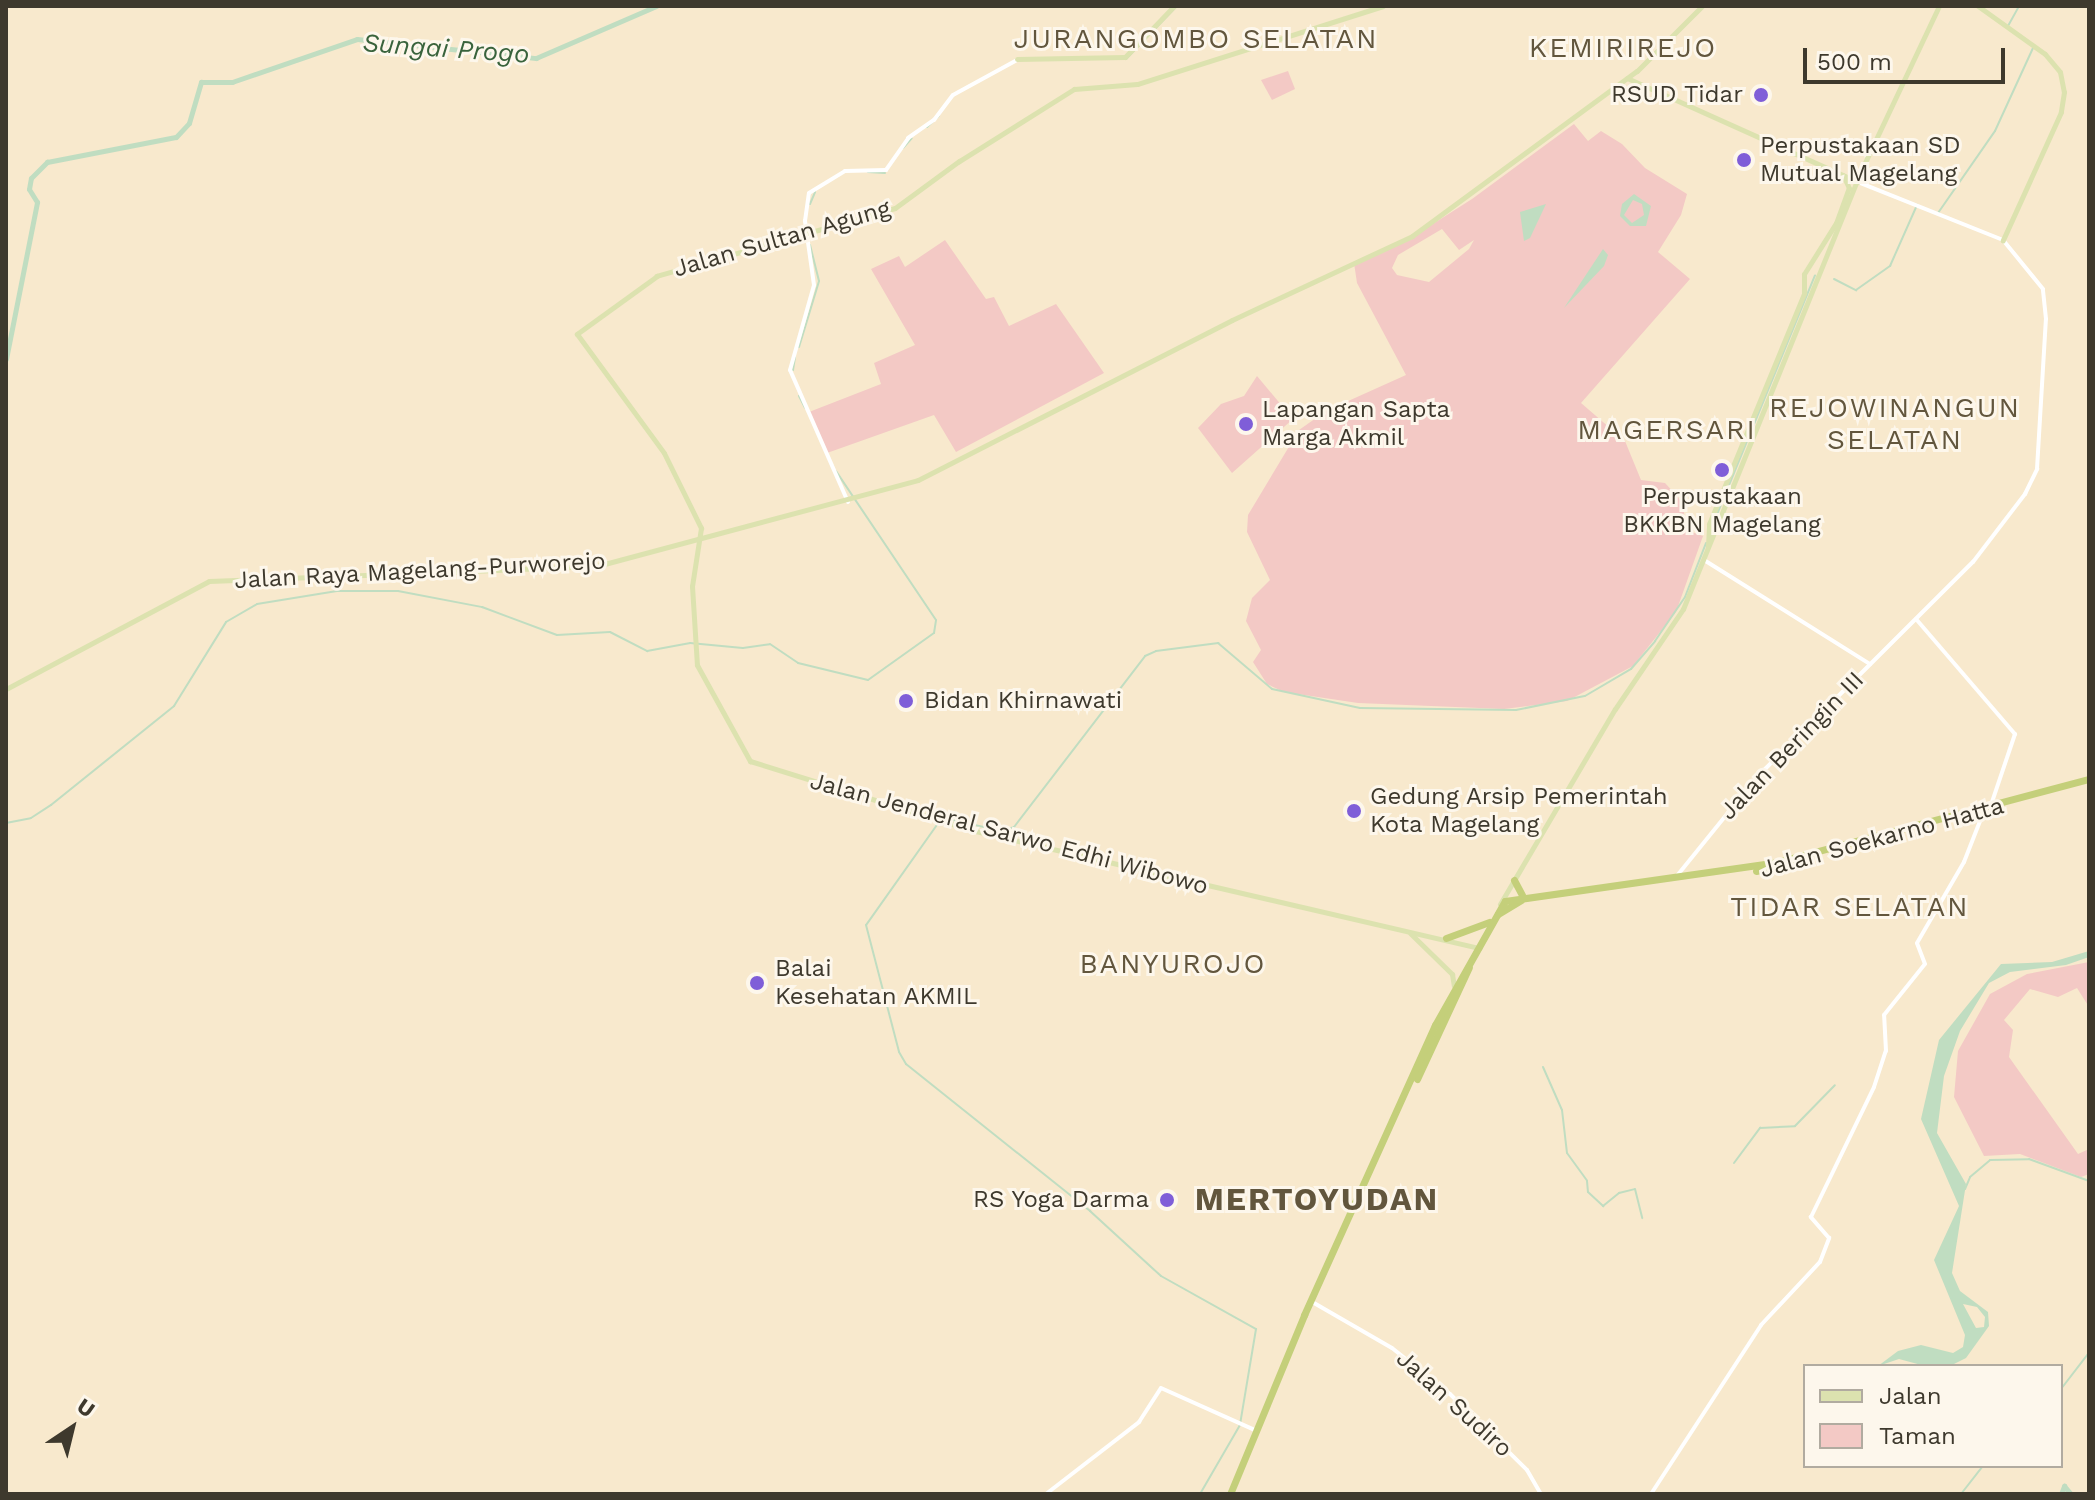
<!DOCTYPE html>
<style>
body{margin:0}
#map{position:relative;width:2095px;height:1500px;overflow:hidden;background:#f8e9cd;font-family:"Work Sans",sans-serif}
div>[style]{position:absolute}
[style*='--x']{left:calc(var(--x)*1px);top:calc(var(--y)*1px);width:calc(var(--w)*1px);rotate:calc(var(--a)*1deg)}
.green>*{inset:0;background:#f3c9c5}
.water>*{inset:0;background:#c0ddc1}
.stream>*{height:2px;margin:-1px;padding:0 1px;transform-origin:1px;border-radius:1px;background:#c0ddc1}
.river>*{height:5px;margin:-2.5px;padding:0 2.5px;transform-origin:2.5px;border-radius:2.5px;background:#c0ddc1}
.minor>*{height:4px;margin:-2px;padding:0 2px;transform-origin:2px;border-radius:2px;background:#fff}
.major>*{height:5px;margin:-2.5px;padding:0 2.5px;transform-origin:2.5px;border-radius:2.5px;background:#dce2af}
.highway>*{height:7px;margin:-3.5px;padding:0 3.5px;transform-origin:3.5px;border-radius:3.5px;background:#c4cf7a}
.dots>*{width:22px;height:22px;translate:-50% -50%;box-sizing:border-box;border:4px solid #fdf7ec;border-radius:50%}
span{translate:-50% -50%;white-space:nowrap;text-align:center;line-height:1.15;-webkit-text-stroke:6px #fdf7ec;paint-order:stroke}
.poi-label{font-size:24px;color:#3e392d}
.right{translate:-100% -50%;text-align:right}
.left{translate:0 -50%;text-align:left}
.street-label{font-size:24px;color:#3e392d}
.water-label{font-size:26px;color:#39633c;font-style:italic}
.quarter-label{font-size:28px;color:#62563d;letter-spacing:2px}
.district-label{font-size:32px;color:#62563d;font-weight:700;letter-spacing:2px}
.frame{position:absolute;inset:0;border:8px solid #3e392d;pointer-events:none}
.legend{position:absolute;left:1803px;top:1364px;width:260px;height:104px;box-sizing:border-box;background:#fdf7ec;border:2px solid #b1aba0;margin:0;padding:10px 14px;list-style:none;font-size:24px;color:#3e392d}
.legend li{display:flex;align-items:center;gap:16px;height:40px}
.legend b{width:40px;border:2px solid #b1aba0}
.north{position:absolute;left:32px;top:1388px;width:80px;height:80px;-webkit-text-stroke:6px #fdf7ec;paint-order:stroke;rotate:35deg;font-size:22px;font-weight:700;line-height:32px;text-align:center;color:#3e392d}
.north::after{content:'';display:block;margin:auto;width:28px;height:36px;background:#3e392d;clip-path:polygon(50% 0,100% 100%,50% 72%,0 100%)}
.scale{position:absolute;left:1803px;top:48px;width:202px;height:36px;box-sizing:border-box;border:4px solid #3e392d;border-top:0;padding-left:10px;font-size:24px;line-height:28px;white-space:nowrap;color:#3e392d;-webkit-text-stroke:6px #fdf7ec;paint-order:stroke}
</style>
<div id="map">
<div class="green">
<i style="clip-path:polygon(1288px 71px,1295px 89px,1272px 100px,1261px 80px)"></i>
<i style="clip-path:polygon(evenodd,1574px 124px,1588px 141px,1601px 131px,1622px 144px,1645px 168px,1687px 194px,1681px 215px,1658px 252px,1690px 279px,1581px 403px,1625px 441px,1641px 480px,1665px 483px,1678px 497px,1685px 509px,1680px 528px,1703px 536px,1676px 612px,1633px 666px,1567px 701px,1504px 709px,1358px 703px,1284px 692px,1267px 684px,1253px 662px,1261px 650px,1246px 621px,1252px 598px,1270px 580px,1247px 532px,1248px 515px,1299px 430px,1326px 411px,1406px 375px,1357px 283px,1354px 263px,1414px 236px,1472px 199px,1574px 124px,1442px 229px,1459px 250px,1474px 240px,1469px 249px,1429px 282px,1397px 275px,1392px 268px,1398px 255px,1442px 229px)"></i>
<i style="clip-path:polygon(945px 240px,986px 299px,994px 297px,1009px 326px,1056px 304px,1104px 373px,956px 452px,934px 415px,827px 453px,809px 412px,881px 384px,874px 363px,915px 345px,871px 269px,899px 256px,905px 267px)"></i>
<i style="clip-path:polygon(1257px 376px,1293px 419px,1232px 473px,1198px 428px,1221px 404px,1244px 396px)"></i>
<i style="clip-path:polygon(2089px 962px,2089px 1007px,2077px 988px,2058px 997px,2030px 989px,2004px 1020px,2013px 1030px,2009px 1057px,2078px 1154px,2089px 1149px,2089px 1174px,2081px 1177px,2020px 1154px,1984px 1156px,1954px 1097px,1958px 1051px,1990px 994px,2027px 974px)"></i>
</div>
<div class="water">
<i style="clip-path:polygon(evenodd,1634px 194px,1651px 206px,1646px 226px,1630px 226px,1620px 216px,1622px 204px,1634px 194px,1633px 200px,1642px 204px,1644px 215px,1632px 223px,1624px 215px,1633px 200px)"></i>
<i style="clip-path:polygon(1546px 204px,1530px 238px,1524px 241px,1520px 212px)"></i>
<i style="clip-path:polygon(1603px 249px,1608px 255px,1604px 266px,1564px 308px)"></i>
<i style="clip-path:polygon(evenodd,2089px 951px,2089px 957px,2066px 965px,2010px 972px,1989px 983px,1960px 1031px,1944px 1076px,1937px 1133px,1966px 1184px,1952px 1273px,1960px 1291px,1988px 1312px,1989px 1326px,1966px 1358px,1954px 1364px,1925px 1366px,1899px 1359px,1878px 1366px,1898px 1351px,1921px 1345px,1953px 1353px,1963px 1347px,1965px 1335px,1934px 1260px,1959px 1206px,1921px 1119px,1939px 1040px,2001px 964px,2052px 962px,2089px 951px,1963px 1304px,1977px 1307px,1985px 1317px,1984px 1327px,1976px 1328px,1963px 1304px)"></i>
</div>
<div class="stream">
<i style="--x:2008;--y:26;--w:23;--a:-61"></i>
<i style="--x:1110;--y:59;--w:16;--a:0"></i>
<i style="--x:1126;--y:59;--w:74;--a:-46.1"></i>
<i style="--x:927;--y:127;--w:16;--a:-43"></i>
<i style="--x:903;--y:148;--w:13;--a:-48"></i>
<i style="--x:868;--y:172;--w:17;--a:3"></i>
<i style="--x:810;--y:204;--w:13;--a:-67"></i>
<i style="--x:1938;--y:213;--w:100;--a:-55.2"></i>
<i style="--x:1995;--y:131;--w:91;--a:-65.4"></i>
<i style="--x:1834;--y:279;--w:25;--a:27"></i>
<i style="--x:1856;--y:290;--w:42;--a:-35.2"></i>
<i style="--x:1890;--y:266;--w:67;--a:-66.1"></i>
<i style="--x:799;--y:347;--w:69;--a:-73.1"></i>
<i style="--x:819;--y:281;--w:37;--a:-104"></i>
<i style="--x:793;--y:370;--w:13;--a:-81"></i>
<i style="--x:799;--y:396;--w:13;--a:63"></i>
<i style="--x:1711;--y:529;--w:274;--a:-67.7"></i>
<i style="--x:943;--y:818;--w:60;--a:12.4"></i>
<i style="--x:1002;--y:831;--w:13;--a:-18"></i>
<i style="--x:1014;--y:827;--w:215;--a:-52.5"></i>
<i style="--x:1145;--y:656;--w:12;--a:-24"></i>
<i style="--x:1156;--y:651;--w:63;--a:-7.4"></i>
<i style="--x:1218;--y:643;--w:71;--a:40.4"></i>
<i style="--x:1272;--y:689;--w:90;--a:12.2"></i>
<i style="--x:1360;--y:708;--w:156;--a:0.7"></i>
<i style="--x:1516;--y:710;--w:70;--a:-11.5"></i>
<i style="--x:1585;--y:696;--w:53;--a:-30.4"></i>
<i style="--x:1631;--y:669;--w:37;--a:-49"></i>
<i style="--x:1655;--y:641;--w:53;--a:-55.7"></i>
<i style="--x:1685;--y:597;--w:58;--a:-68.7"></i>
<i style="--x:939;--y:822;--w:126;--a:125.3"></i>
<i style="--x:866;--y:925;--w:131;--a:75.4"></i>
<i style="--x:899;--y:1052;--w:14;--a:60"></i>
<i style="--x:906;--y:1064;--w:236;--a:38.6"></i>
<i style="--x:1090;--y:1211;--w:96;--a:42.5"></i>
<i style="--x:1161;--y:1276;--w:109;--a:29.2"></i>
<i style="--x:1256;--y:1329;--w:97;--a:99.5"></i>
<i style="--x:1240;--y:1425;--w:80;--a:120.1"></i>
<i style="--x:6;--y:823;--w:25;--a:-11"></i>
<i style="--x:31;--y:818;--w:24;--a:-33"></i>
<i style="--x:51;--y:805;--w:158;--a:-38.8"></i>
<i style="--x:174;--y:706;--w:99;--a:-58.2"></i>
<i style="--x:226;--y:622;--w:36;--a:-30"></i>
<i style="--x:257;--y:604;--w:81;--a:-9.2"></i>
<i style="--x:337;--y:591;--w:61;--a:0"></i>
<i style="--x:398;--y:591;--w:86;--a:10.8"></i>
<i style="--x:482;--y:607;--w:80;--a:20.5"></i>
<i style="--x:557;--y:635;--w:53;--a:-3.2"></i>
<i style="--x:610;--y:632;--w:42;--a:27.2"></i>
<i style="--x:647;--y:651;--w:44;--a:-10.5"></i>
<i style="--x:690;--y:643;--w:53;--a:5.4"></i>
<i style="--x:743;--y:648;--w:27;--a:-8"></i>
<i style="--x:770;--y:644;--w:34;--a:34"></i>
<i style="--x:798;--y:663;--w:72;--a:13.7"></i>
<i style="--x:868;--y:680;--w:81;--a:-35.5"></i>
<i style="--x:934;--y:633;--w:13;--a:-81"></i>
<i style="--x:936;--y:620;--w:179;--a:-123.9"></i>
<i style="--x:1543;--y:1067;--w:47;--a:66.2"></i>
<i style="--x:1562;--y:1110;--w:43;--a:83.4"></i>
<i style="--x:1567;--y:1153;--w:34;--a:54"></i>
<i style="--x:1587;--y:1181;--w:11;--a:85"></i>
<i style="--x:1588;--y:1192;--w:21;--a:43"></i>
<i style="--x:1603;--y:1206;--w:21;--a:-39"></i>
<i style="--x:1619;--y:1193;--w:16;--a:-14"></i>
<i style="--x:1635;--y:1189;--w:30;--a:76"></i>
<i style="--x:1734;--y:1163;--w:44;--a:-53.4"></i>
<i style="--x:1760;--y:1128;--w:35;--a:-3"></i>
<i style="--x:1795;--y:1126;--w:57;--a:-45.7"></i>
<i style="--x:1965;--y:1189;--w:13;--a:-67"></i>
<i style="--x:1970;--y:1177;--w:26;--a:-40"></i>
<i style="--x:1990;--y:1160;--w:39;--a:-1"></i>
<i style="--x:2029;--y:1159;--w:64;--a:20.1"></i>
<i style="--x:2061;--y:1389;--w:44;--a:-52.4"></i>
<i style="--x:1961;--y:1494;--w:36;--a:-52"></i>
</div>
<div class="river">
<i style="--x:6;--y:359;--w:160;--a:-78.8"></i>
<i style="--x:37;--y:202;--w:15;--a:-122"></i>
<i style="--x:29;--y:189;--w:11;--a:-80"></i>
<i style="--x:31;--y:178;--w:23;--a:-45"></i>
<i style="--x:47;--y:162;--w:131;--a:-11"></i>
<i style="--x:176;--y:137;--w:19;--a:-47"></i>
<i style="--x:189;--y:123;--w:43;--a:-73.7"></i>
<i style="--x:201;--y:82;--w:31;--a:0"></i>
<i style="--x:232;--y:82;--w:132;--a:-19"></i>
<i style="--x:357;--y:39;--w:180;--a:6.1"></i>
<i style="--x:536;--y:58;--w:131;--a:-23.4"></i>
<i style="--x:2061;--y:1494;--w:9;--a:-69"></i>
<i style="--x:2064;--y:1486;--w:11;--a:49"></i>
</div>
<div class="minor">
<i style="--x:848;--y:502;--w:144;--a:-113.7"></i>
<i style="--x:790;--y:370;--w:88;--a:-74.2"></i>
<i style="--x:814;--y:285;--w:65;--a:-98"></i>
<i style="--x:805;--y:221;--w:28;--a:-82"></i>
<i style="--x:809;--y:193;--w:42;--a:-31.4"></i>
<i style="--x:845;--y:171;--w:41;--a:-1.4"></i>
<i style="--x:886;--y:170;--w:39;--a:-55"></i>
<i style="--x:908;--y:138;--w:32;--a:-35"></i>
<i style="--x:934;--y:120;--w:31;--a:-53"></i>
<i style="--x:953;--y:95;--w:73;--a:-28.7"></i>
<i style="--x:1704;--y:560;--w:196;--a:32.1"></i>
<i style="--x:1916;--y:619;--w:152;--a:49.3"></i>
<i style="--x:2015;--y:734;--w:75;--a:108.7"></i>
<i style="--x:1676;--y:877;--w:129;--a:-51"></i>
<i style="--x:1757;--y:777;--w:305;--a:-44.9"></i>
<i style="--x:1973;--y:562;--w:86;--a:-52.6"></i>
<i style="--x:2025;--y:494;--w:28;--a:-64"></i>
<i style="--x:2037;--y:469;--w:150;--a:-86.6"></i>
<i style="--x:2046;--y:319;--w:30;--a:-96"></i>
<i style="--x:2043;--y:289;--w:63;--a:-129.2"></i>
<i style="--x:2003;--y:240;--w:156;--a:-158.2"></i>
<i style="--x:1314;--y:1303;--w:90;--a:30"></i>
<i style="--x:1392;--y:1348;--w:74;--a:38.4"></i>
<i style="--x:1450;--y:1394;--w:108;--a:44.6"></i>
<i style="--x:1527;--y:1470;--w:28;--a:60"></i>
<i style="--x:1046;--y:1494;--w:118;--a:-37.7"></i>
<i style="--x:1139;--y:1422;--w:40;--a:-57.1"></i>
<i style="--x:1161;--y:1388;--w:103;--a:24.1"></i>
<i style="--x:1651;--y:1494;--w:202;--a:-56.9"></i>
<i style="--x:1761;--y:1325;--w:86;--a:-46.9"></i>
<i style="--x:1820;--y:1262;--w:26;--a:-69"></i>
<i style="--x:1829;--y:1238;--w:28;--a:-131"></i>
<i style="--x:1811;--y:1217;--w:144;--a:-64.1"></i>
<i style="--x:1874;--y:1087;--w:38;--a:-72"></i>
<i style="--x:1886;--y:1051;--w:36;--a:-93"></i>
<i style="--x:1884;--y:1015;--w:65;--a:-51.2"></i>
<i style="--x:1925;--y:964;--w:22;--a:-111"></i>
<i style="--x:1917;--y:943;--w:94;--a:-59.9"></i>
<i style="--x:1964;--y:862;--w:55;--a:-68.6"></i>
</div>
<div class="major">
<i style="--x:1383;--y:6;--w:258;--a:162.4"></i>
<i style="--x:1137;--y:84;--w:63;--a:175.5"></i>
<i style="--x:1074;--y:89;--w:136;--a:147.9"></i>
<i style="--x:959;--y:161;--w:79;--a:143.7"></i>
<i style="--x:895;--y:208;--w:248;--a:164.1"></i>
<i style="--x:657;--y:276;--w:99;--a:144.1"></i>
<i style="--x:577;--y:334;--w:147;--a:53.8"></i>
<i style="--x:664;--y:453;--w:84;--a:63.7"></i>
<i style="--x:701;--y:528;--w:59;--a:98.8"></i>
<i style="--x:692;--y:586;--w:79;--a:86.4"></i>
<i style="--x:697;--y:665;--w:110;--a:61.1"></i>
<i style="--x:750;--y:761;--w:232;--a:17.3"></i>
<i style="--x:971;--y:830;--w:522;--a:13.08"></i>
<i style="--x:1978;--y:6;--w:82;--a:35.6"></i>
<i style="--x:2045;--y:54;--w:23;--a:50"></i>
<i style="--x:2060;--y:72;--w:20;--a:79"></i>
<i style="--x:2064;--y:92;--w:20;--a:99"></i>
<i style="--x:2061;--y:112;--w:141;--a:114.4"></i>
<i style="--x:1017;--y:59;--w:108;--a:-1.1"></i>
<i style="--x:1125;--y:57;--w:71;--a:-46.1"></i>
<i style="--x:1627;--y:78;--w:253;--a:24.2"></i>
<i style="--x:1708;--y:546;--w:22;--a:-87"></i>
<i style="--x:1709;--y:524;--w:250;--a:-67.6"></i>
<i style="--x:1804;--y:293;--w:19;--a:-90"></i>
<i style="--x:1804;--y:274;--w:60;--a:-57.9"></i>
<i style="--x:1836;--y:223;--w:37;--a:-70"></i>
<i style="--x:1849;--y:188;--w:14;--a:-115"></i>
<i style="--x:6;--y:689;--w:230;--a:-28"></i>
<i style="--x:209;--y:581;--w:388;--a:-2.2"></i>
<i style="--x:597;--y:566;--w:332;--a:-15"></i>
<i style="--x:918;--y:480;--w:352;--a:-27"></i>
<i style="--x:1232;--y:320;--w:199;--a:-25"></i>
<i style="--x:1412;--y:236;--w:279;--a:-36.3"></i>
<i style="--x:1637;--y:71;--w:92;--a:-45"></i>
<i style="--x:1500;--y:904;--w:226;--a:-59.5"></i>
<i style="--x:1615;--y:709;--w:121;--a:-55.8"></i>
<i style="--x:1683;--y:609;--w:471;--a:-67.9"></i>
<i style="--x:1860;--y:173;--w:185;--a:-64.7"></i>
<i style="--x:1410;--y:933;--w:59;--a:44.3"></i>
<i style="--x:1452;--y:974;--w:12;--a:81"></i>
</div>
<div class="highway">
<i style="--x:1756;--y:871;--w:43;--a:-12.1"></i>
<i style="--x:1514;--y:880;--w:17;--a:62"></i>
<i style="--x:1498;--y:914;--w:27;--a:-31"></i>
<i style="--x:1446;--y:938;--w:46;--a:-20.4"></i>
<i style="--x:1417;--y:1079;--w:123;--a:-65.1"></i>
<i style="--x:1230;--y:1494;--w:194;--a:-67.5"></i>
<i style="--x:1304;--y:1315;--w:318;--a:-65.7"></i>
<i style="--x:1435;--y:1025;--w:142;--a:-60.6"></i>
<i style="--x:1505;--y:901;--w:271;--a:-8.1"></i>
<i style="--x:1773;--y:863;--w:327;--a:-14.9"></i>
</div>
<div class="dots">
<i style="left:1761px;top:95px;background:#7f5ed8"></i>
<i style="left:1744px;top:160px;background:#7f5ed8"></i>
<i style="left:1246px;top:424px;background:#7f5ed8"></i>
<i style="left:1722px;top:470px;background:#7f5ed8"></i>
<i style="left:906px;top:701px;background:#7f5ed8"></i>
<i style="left:1354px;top:811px;background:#7f5ed8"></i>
<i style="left:757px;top:983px;background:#7f5ed8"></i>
<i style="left:1167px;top:1200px;background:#7f5ed8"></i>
</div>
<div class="poi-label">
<span class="right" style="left:1743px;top:95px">RSUD Tidar</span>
<span class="left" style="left:1760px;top:160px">Perpustakaan SD<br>Mutual Magelang</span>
<span class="left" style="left:1262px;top:424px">Lapangan Sapta<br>Marga Akmil</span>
<span style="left:1722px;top:511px">Perpustakaan<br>BKKBN Magelang</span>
<span class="left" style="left:924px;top:701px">Bidan Khirnawati</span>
<span class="left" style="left:1370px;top:811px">Gedung Arsip Pemerintah<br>Kota Magelang</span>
<span class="left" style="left:775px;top:983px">Balai<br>Kesehatan AKMIL</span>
<span class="right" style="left:1149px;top:1200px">RS Yoga Darma</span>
</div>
<div class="street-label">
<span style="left:782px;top:239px;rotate:-16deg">Jalan Sultan Agung</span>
<span style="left:420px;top:571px;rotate:-3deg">Jalan Raya Magelang-Purworejo</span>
<span style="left:1792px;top:746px;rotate:-46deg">Jalan Beringin III</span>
<span style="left:1009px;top:834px;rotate:15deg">Jalan Jenderal Sarwo Edhi Wibowo</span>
<span style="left:1882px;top:838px;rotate:-15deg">Jalan Soekarno Hatta</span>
<span style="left:1454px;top:1404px;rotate:42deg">Jalan Sudiro</span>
</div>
<div class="water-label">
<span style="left:446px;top:49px;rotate:4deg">Sungai Progo</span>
</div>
<div class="quarter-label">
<span style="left:1196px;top:39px">JURANGOMBO SELATAN</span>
<span style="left:1623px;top:48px">KEMIRIREJO</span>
<span style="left:1895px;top:424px">REJOWINANGUN<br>SELATAN</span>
<span style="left:1667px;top:430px">MAGERSARI</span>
<span style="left:1850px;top:907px">TIDAR SELATAN</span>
<span style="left:1173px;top:964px">BANYUROJO</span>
</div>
<div class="district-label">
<span style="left:1317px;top:1199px">MERTOYUDAN</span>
</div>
<div class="frame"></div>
<ul class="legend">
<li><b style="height:10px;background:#dce2af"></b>Jalan</li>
<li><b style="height:22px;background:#f3c9c5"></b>Taman</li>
</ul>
<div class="north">U</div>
<div class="scale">500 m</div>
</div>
